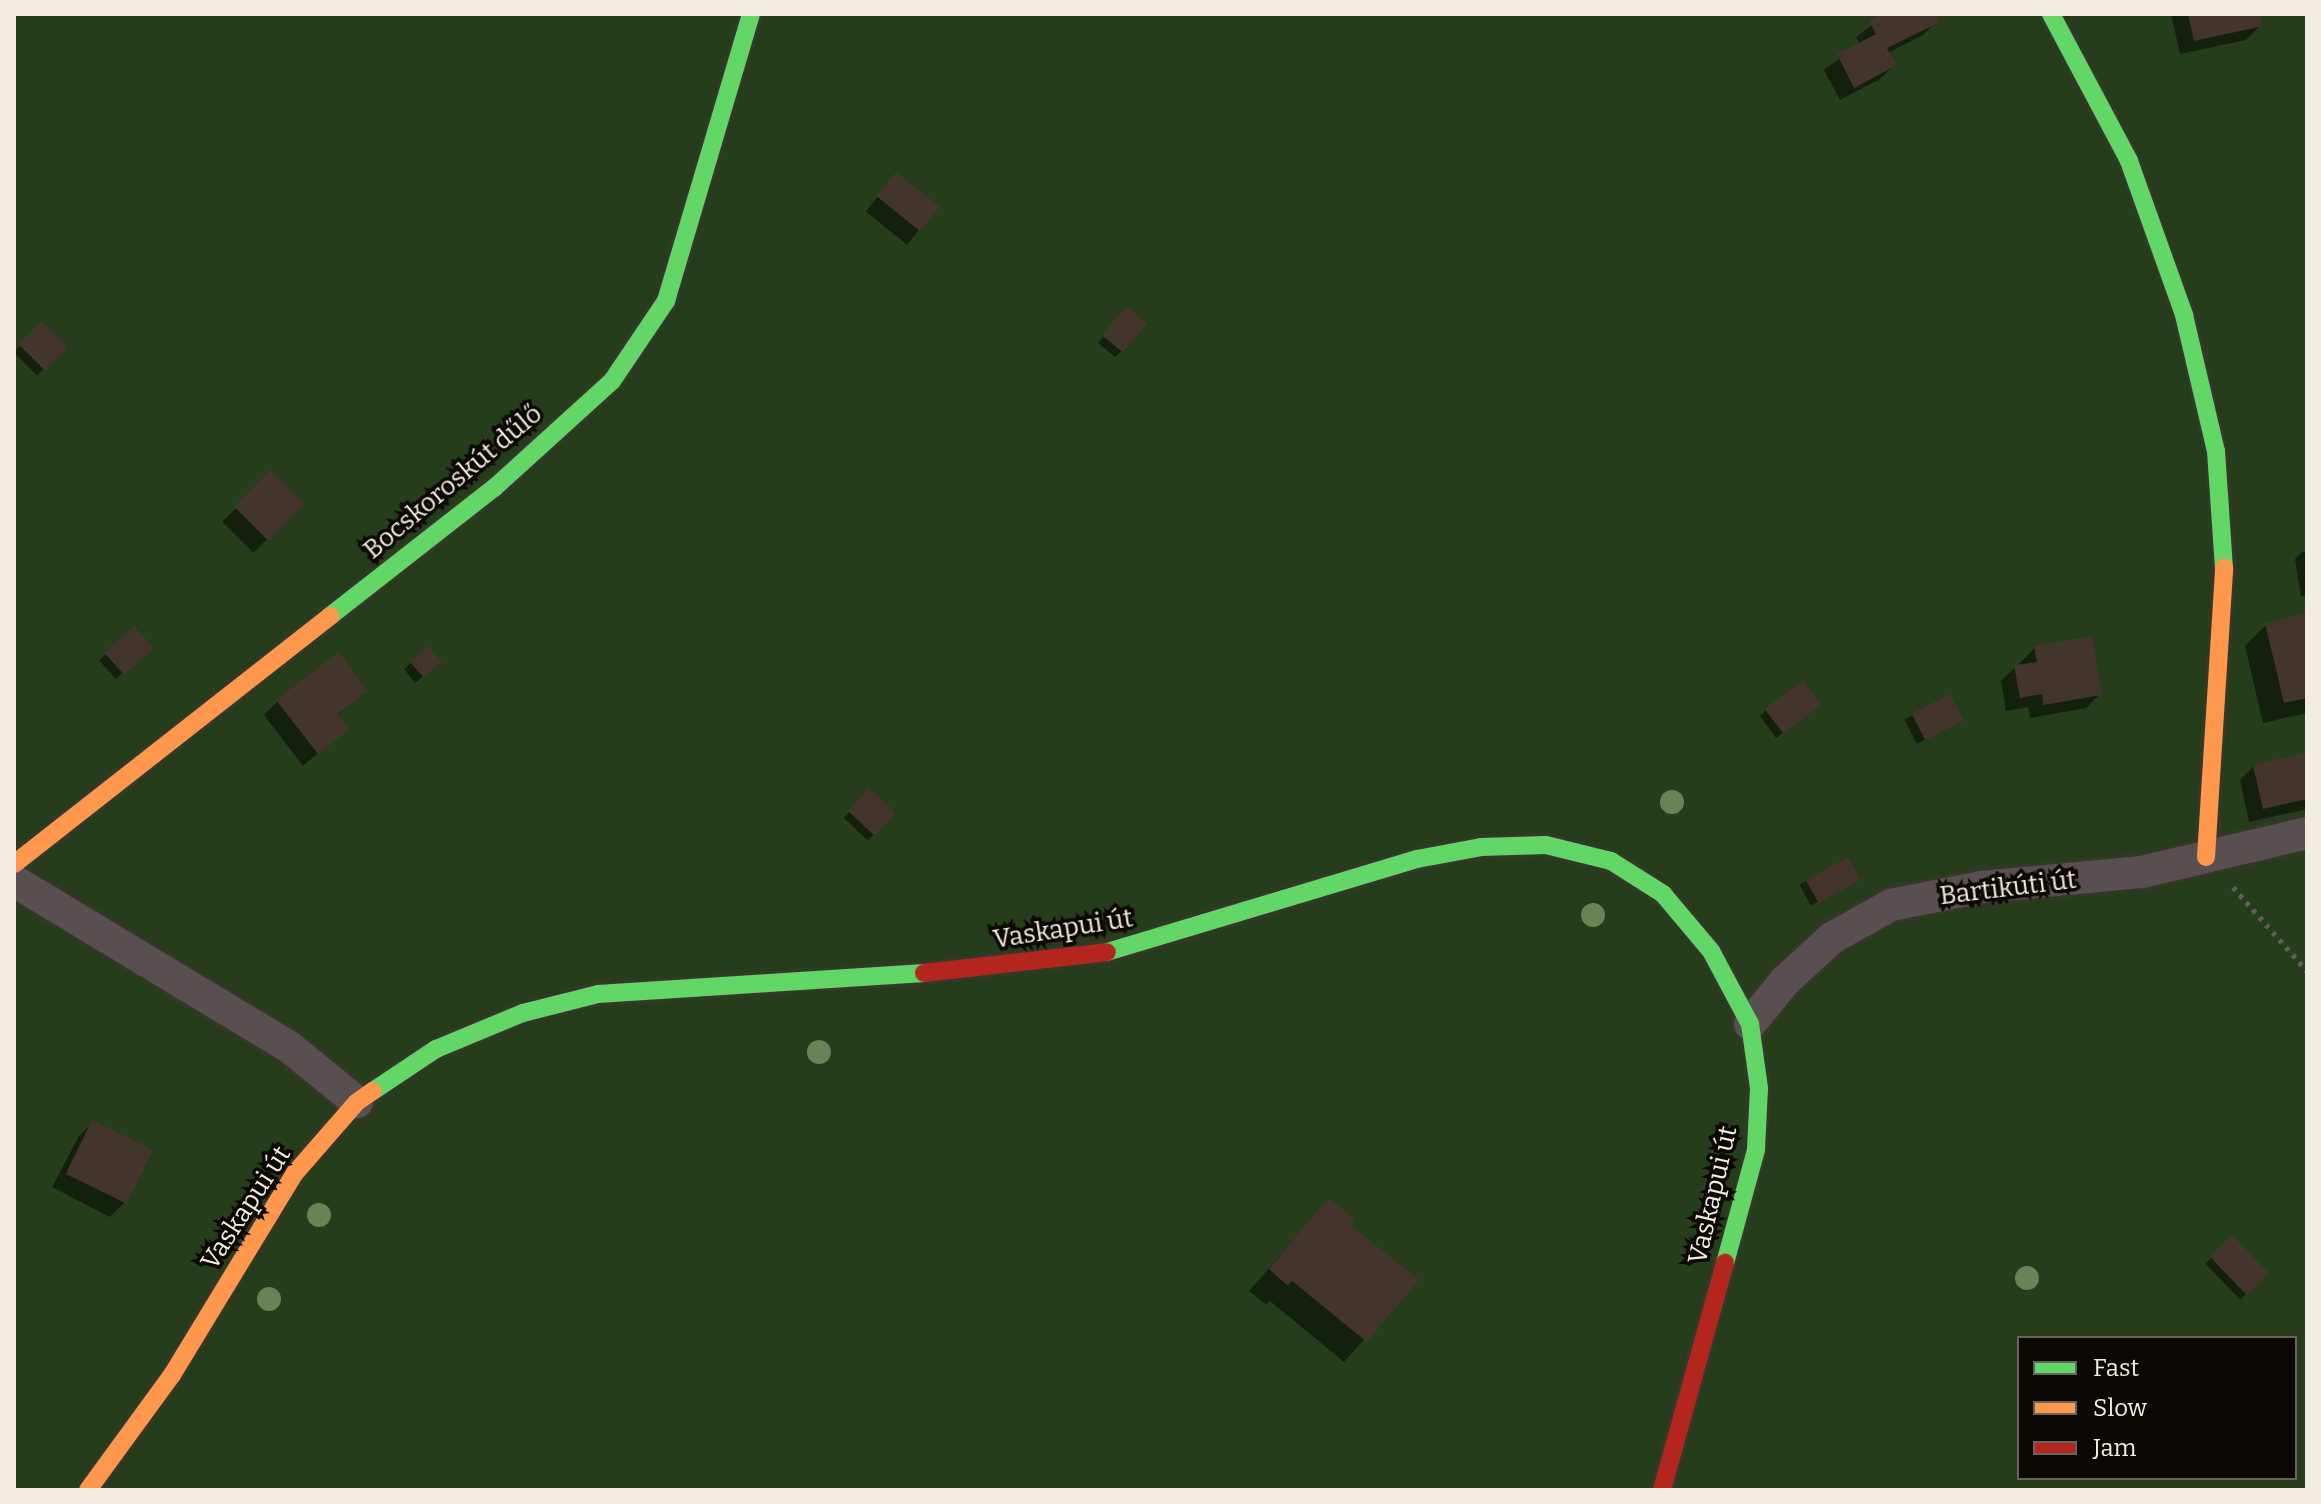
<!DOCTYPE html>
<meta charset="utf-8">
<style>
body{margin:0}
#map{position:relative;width:2321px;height:1504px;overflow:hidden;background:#211c14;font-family:Bitter,serif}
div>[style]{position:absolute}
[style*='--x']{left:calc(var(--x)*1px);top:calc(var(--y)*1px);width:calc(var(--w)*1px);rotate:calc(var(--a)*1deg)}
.green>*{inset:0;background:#263d1b}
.shadow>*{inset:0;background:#0007;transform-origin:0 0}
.building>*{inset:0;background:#43352d;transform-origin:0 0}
.path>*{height:5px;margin-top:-2.5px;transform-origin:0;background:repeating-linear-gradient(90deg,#635c5a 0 4px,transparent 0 10px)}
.roads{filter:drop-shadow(0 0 2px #3d3832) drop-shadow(0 0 2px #3d3832)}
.street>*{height:32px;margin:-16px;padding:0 16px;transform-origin:16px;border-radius:16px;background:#594f50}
.fast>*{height:18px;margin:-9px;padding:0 9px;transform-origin:9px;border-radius:9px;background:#63d668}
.slow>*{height:18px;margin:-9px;padding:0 9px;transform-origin:9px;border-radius:9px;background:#ff974d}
.jam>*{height:18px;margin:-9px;padding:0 9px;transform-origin:9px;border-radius:9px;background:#b3261e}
.trees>*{width:24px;height:24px;margin:-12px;border-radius:50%;background:#688457}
span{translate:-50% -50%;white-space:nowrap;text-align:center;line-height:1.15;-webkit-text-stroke:7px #0c0804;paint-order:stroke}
.street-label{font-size:26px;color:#f2ece2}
.frame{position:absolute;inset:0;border:16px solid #f2ece2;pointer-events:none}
.legend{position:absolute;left:2017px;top:1336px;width:280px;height:144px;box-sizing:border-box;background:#0c0804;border:2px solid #68635d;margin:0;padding:10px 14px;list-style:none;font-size:24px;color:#f2ece2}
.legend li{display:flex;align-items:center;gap:16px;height:40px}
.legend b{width:40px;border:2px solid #68635d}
</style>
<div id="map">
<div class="green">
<i style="clip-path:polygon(evenodd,14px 14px,2307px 14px,2307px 1490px,14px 1490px,14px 14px,2019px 1338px,2295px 1338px,2295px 1478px,2019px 1478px,2019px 1338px)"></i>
</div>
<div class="shadow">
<i style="clip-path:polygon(1887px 14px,1934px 14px,1937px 21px,1923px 35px,1888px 53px,1894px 65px,1880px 79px,1840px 100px,1824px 70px,1860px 44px,1856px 37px)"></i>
<i style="clip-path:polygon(2171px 14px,2258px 14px,2260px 26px,2246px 40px,2180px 54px)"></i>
<i style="left:896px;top:174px;width:53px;height:48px;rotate:39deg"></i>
<i style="clip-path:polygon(1120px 315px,1122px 351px,1115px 357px,1098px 343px)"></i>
<i style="left:42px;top:324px;width:33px;height:40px;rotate:45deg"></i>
<i style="left:271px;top:473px;width:44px;height:69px;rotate:45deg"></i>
<i style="clip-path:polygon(2302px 552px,2307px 552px,2307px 595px,2301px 596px,2295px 559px)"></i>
<i style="clip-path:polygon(2307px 615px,2307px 713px,2263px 723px,2245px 646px,2266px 625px)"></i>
<i style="left:134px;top:629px;width:25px;height:47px;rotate:48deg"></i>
<i style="clip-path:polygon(428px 648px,433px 668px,415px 683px,404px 669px)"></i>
<i style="clip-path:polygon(2035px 648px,2100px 694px,2086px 708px,2030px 718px,2028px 707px,2006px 711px,2001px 681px)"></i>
<i style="clip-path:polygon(366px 690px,337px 716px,347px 729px,303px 766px,264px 715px,278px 701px)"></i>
<i style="left:1949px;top:697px;width:27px;height:50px;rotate:63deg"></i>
<i style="clip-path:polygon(1766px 710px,1813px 711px,1776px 738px,1760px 716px)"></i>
<i style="clip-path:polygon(2307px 755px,2307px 809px,2249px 822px,2240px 780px,2254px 766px)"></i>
<i style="left:869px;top:791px;width:33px;height:37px;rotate:43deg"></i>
<i style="left:1847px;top:859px;width:24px;height:54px;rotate:62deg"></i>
<i style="clip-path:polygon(93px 1122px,124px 1203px,110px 1217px,52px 1187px,79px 1136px)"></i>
<i style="clip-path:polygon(1328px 1201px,1348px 1224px,1416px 1281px,1344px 1362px,1270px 1301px,1266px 1305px,1249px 1291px)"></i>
<i style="left:2232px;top:1238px;width:50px;height:37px;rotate:46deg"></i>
</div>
<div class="building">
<i style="clip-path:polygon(1883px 14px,1936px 14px,1940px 22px,1887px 48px,1897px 65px,1854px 88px,1837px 54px,1876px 34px,1869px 21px)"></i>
<i style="clip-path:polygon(2188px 14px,2260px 14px,2263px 26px,2194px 41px)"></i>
<i style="left:896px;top:172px;width:56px;height:31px;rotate:39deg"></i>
<i style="left:1126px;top:306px;width:27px;height:38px;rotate:39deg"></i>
<i style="left:42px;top:321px;width:37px;height:33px;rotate:45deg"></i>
<i style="left:271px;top:470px;width:48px;height:52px;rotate:45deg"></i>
<i style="clip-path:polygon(2307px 613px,2307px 698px,2284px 703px,2265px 623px)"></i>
<i style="left:134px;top:626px;width:30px;height:40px;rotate:48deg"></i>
<i style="clip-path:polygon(2092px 636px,2102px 695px,2043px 705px,2042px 694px,2020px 698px,2014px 665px,2037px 662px,2034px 646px)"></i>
<i style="left:428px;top:646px;width:21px;height:24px;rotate:49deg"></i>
<i style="clip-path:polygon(339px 652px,368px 691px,338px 714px,350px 729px,318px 754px,276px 700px)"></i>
<i style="left:1803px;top:680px;width:31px;height:48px;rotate:53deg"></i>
<i style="left:1950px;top:694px;width:30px;height:43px;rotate:63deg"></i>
<i style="clip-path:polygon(2307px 752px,2307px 799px,2263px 809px,2253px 765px)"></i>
<i style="left:869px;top:788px;width:37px;height:31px;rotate:43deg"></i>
<i style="left:1848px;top:857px;width:26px;height:48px;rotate:61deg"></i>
<i style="left:92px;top:1120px;width:68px;height:60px;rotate:26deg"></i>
<i style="clip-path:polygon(1328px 1198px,1355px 1219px,1350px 1224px,1419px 1280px,1367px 1342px,1292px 1281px,1288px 1286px,1269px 1269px)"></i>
<i style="left:2232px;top:1235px;width:54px;height:31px;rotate:46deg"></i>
</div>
<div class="path">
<i style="--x:2233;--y:887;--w:112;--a:48.6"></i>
</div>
<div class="roads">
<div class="street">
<i style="--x:14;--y:881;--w:320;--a:31.1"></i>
<i style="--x:288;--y:1046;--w:89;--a:39.1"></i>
<i style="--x:1750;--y:1024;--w:55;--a:-50.9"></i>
<i style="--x:1785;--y:981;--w:64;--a:-42.5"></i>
<i style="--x:1832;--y:938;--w:68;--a:-29.2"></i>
<i style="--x:1891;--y:905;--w:93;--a:-11.2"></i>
<i style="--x:1982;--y:887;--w:161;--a:-5.4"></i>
<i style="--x:2142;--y:872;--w:170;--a:-13.3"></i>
</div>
<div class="fast">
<i style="--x:2051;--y:14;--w:166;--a:62"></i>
<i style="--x:2129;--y:161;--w:164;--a:70.3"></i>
<i style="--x:2184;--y:315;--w:140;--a:76.8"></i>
<i style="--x:2216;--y:451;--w:117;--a:86.1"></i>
<i style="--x:330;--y:616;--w:208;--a:-38"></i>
<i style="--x:494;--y:488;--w:159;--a:-42.2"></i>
<i style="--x:612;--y:381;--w:97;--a:-56"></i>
<i style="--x:666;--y:301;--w:299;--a:-73.5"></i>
<i style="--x:1107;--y:952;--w:324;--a:-16.7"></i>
<i style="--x:1417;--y:859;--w:65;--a:-10.6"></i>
<i style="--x:1481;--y:847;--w:65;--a:-1.8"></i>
<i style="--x:1546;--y:845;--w:67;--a:13.8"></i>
<i style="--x:1611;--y:861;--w:62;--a:32.4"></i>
<i style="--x:1663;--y:894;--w:75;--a:49.9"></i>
<i style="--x:1711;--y:951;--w:83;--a:61.9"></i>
<i style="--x:1750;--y:1024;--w:65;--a:82"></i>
<i style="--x:1759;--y:1088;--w:62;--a:92.8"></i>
<i style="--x:1756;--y:1150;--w:117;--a:105.3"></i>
<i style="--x:373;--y:1091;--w:76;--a:-33.7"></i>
<i style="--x:436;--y:1049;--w:94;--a:-22.5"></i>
<i style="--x:523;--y:1013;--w:77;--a:-14.2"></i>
<i style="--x:598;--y:994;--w:327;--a:-3.7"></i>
</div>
<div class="slow">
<i style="--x:2206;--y:857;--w:290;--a:-86.4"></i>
<i style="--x:14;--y:864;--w:402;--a:-38.1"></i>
<i style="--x:88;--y:1490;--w:142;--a:-53.9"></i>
<i style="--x:172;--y:1375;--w:237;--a:-58.7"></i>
<i style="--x:295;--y:1173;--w:94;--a:-48.9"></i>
<i style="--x:357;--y:1102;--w:19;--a:-35"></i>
</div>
<div class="jam">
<i style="--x:924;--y:973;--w:184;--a:-6.5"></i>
<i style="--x:1662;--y:1490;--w:236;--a:-74.5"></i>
</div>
</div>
<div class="trees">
<i style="left:1672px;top:802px"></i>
<i style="left:1593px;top:915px"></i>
<i style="left:819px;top:1052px"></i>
<i style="left:319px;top:1215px"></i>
<i style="left:2027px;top:1278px"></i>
<i style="left:269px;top:1299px"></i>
</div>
<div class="street-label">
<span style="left:453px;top:482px;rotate:-40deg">Bocskoroskút dűlő</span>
<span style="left:2008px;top:888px;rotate:-7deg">Bartikúti út</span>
<span style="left:1063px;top:929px;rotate:-9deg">Vaskapui út</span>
<span style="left:1713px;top:1195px;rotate:-77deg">Vaskapui út</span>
<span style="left:246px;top:1208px;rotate:-57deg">Vaskapui út</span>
</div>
<div class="frame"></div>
<ul class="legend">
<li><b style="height:10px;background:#63d668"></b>Fast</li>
<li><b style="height:10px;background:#ff974d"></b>Slow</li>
<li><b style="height:10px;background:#b3261e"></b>Jam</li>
</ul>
</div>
